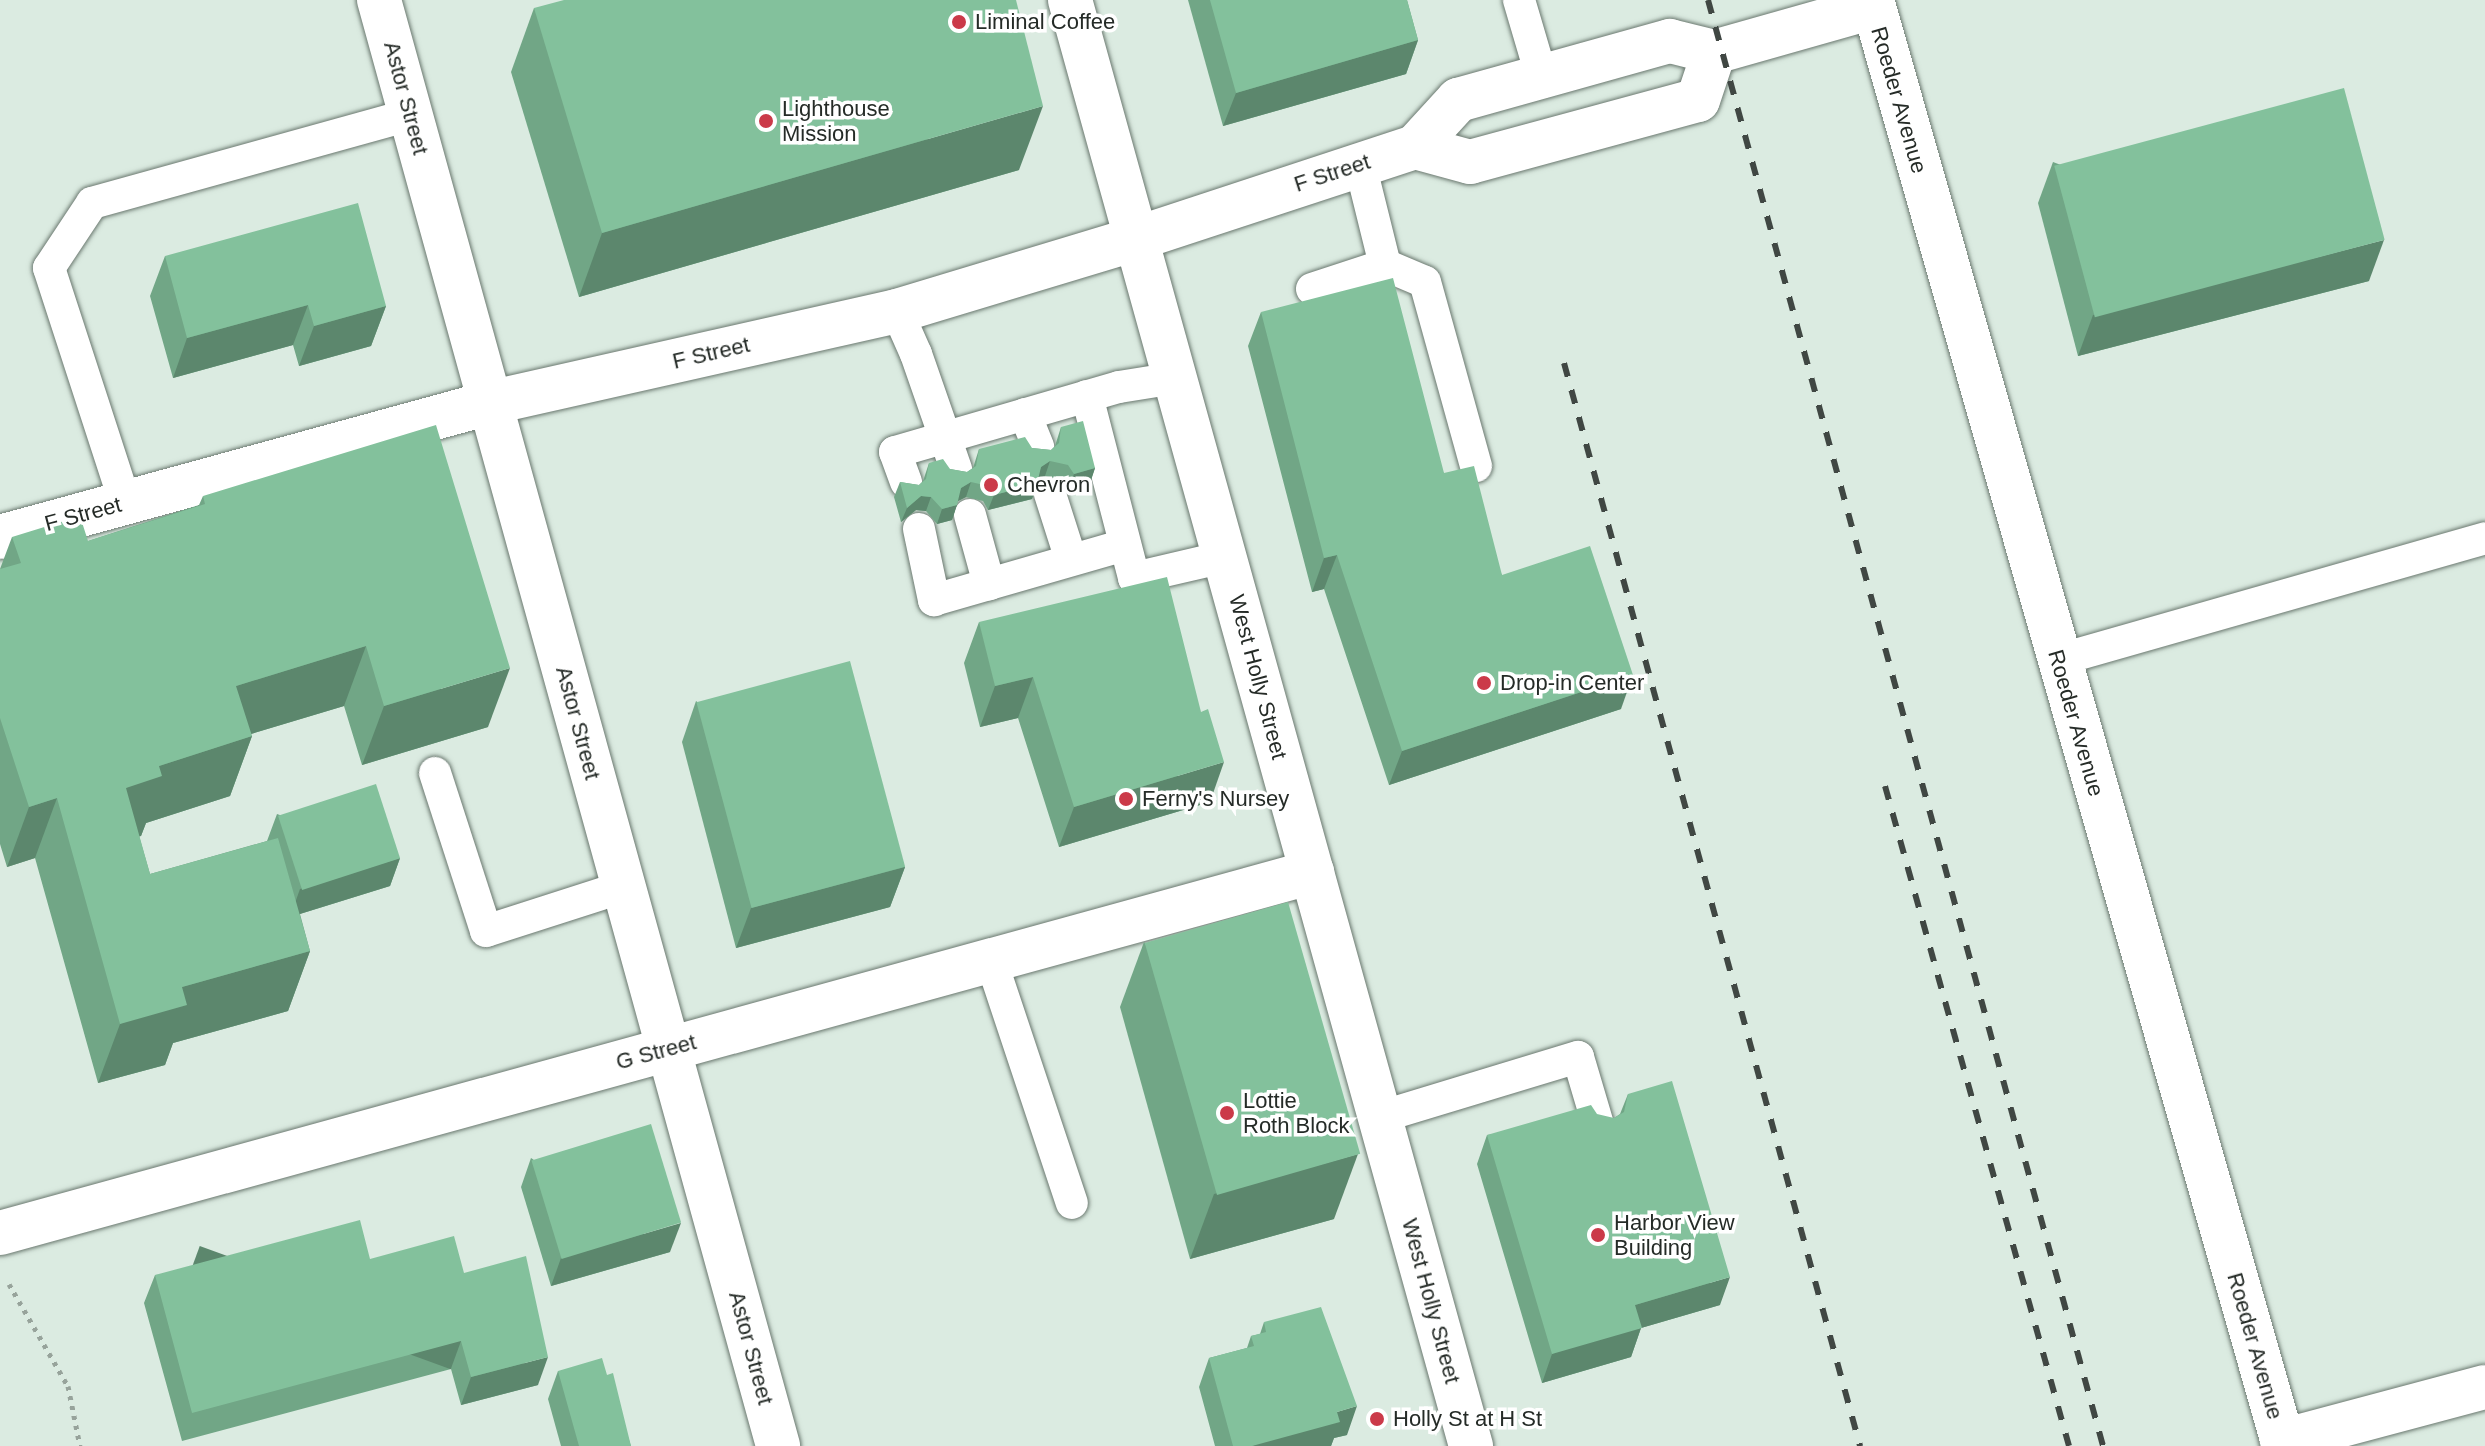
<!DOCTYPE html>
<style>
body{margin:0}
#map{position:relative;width:2485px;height:1446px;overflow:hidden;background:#dbebe1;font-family:Helvetica,sans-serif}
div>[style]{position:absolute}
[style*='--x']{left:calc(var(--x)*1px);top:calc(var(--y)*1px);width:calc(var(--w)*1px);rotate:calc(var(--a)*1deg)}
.path>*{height:5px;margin-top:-2.5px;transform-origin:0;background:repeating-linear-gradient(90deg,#97a39b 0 4px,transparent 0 10px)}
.roads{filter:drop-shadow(0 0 2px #6a786f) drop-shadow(0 0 2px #6a786f)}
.lane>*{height:32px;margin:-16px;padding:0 16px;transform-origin:16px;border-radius:16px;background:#fff}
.street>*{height:44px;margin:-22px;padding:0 22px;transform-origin:22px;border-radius:22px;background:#fff}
.secondary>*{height:44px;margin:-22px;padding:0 22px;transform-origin:22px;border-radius:22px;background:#fff}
.rail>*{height:6px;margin-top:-3px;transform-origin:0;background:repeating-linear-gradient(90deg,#404743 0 14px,transparent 0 28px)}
.wall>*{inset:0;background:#71a686}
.shaded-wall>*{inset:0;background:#5c876d;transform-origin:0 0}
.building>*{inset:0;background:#83c19c;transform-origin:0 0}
.dots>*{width:22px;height:22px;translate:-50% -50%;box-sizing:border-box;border:4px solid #fff;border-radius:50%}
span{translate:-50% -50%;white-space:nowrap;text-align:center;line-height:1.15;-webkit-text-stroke:7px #fff;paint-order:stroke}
.poi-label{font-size:22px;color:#252b27}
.left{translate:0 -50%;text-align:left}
.street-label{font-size:22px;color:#252b27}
</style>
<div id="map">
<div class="path">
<i style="--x:9;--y:1284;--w:118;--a:60"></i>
<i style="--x:68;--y:1386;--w:61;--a:78.7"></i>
</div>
<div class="roads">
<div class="lane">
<i style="--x:1519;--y:0;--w:81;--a:73.6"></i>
<i style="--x:1360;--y:164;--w:104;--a:76.1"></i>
<i style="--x:1312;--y:289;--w:77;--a:-18.2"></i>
<i style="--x:1385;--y:265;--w:43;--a:23"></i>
<i style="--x:1425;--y:282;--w:191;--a:74.5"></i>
<i style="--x:897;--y:311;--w:47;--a:66.2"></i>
<i style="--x:916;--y:354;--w:122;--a:70.8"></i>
<i style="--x:1087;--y:396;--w:188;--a:75.5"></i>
<i style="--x:1134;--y:578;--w:92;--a:-13.1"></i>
<i style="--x:1025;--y:414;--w:35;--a:68"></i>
<i style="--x:906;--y:482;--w:32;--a:-110"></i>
<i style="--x:895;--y:452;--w:233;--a:-16.2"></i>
<i style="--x:1119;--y:387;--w:57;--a:-9.1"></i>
<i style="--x:1050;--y:494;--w:69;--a:72.3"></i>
<i style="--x:125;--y:502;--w:246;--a:-108"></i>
<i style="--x:49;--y:268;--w:78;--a:-56.5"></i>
<i style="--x:92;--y:203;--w:330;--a:-15.5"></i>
<i style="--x:970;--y:515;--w:72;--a:74.6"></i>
<i style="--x:919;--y:529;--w:73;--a:78.1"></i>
<i style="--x:934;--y:600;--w:198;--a:-16.1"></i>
<i style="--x:2058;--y:660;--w:444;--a:-15.9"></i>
<i style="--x:435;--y:773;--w:166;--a:72.1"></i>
<i style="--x:486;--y:931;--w:144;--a:-17.8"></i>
<i style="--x:991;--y:960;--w:256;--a:71.6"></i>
<i style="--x:1380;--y:1117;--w:207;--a:-16.9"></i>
<i style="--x:1578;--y:1057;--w:74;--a:73.5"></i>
</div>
<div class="street">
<i style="--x:379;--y:0;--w:1500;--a:74.57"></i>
<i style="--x:0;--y:1233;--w:1361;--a:-15.38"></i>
<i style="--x:2282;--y:1441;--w:210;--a:-14.9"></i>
</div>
<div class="secondary">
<i style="--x:1070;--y:0;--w:1501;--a:74.5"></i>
<i style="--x:1872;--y:0;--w:1504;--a:74.1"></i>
<i style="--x:1415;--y:147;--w:57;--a:15.3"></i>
<i style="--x:1470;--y:162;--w:236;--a:-15.2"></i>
<i style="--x:1698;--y:100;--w:51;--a:-71.6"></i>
<i style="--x:0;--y:537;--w:507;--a:-15.32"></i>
<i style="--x:489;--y:403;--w:418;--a:-12.7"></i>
<i style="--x:897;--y:311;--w:249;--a:-16.8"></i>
<i style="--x:1135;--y:239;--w:295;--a:-18.2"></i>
<i style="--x:1415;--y:147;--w:64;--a:-47.5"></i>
<i style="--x:1458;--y:100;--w:220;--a:-15.6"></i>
<i style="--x:1670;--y:41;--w:45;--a:14"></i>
<i style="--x:1714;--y:52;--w:165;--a:-15.8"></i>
</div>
</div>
<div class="rail">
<i style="--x:1708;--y:0;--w:1499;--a:74.72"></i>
<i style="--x:1564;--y:363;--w:1123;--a:74.71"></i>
<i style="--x:1885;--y:786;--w:685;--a:74.42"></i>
</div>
<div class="wall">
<i style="clip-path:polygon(1188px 0,1407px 0,1418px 40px,1406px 74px,1223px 126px)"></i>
<i style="clip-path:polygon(534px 8px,1019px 170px,579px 297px,511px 72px)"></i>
<i style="clip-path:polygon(2053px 162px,2369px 281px,2078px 356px,2038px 203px)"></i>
<i style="clip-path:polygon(165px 256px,386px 306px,371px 346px,299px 366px,293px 345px,173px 378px,150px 296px)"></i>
<i style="clip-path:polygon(1261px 312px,1444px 473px,1502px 575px,1621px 709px,1389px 785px,1324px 589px,1312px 592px,1248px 346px)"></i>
<i style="clip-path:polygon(1061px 427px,1095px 468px,1090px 483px,1068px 489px,1062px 480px,1045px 476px,1038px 480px,1032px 499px,988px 510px,983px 501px,966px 497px,958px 501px,952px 520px,937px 524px,926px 511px,916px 510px,901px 522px,894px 497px,900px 482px,919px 485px,923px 481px,929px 463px,950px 469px,967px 472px,973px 468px,979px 449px,1032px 448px,1051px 450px,1055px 446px)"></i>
<i style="clip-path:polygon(203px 496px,488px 727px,362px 765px,344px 706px,251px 734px,252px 736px,230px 796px,146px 823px,141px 836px,139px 836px,150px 874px,267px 841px,277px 814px,400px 858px,390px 886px,300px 914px,310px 951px,288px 1011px,173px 1043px,165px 1065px,98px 1083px,35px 858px,7px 867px,0 844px,0 569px,12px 537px,88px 541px,199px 505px)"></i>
<i style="clip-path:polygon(979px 622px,1210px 802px,1059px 847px,1018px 718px,980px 727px,964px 663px)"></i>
<i style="clip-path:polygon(696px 701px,905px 867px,890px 907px,736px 948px,682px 742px)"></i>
<i style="clip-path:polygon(1144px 942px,1334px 1219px,1190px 1259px,1120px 1007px)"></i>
<i style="clip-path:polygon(1628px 1094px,1720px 1305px,1641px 1328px,1631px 1357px,1542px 1383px,1477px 1164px,1487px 1135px,1614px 1118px,1620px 1114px)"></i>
<i style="clip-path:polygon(531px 1158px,670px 1252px,551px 1286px,521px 1187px)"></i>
<i style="clip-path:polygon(370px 1259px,464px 1273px,538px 1385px,461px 1405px,451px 1369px,182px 1441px,144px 1303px,155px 1275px)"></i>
<i style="clip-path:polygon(1264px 1322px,1347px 1435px,1334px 1438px,1331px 1446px,1215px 1446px,1199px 1387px,1209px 1358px,1247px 1348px,1251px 1336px,1260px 1334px)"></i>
<i style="clip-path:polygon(558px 1371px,607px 1375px,631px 1446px,561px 1446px,548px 1399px)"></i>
</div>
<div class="shaded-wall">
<i style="clip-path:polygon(1418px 40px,1406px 74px,1223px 126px,1236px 93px)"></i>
<i style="clip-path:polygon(1043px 106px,1019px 170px,579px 297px,602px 233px)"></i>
<i style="clip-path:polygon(2384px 240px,2369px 281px,2078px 356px,2093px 315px)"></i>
<i style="clip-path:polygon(308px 305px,293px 345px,173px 378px,187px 338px)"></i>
<i style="clip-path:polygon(386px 306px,371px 346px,299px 366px,314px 326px)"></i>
<i style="clip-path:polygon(1050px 461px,1045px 476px,1036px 482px,1041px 467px)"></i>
<i style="clip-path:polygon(1095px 468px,1090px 483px,1068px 489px,1074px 474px)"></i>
<i style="clip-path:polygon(971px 482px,966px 497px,956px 502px,961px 488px)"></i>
<i style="clip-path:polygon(1037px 484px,1032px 499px,988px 510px,994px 495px)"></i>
<i style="clip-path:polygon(921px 496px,931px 497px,926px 511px,916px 510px,901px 522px,907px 508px)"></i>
<i style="clip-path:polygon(957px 505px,952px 520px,937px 524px,942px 509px)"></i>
<i style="clip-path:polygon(1337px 555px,1324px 589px,1312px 592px,1324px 558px)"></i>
<i style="clip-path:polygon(366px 646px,344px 706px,214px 745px,236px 686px)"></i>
<i style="clip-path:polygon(510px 668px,488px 727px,362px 765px,384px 706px)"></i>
<i style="clip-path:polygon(1633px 675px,1621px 709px,1389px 785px,1402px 751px)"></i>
<i style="clip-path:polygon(1033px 677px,1018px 718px,980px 727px,995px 686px)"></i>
<i style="clip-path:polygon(252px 736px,230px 796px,146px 823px,141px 836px,104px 848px,126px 788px,159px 766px)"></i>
<i style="clip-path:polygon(1224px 762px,1210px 802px,1059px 847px,1074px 807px)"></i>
<i style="clip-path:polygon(57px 798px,35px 858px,7px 867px,29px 807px)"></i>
<i style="clip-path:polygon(400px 858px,390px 886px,290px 917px,300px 889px)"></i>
<i style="clip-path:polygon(905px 867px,890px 907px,736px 948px,751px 908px)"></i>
<i style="clip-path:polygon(310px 951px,288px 1011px,173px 1043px,165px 1065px,98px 1083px,120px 1024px,182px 987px)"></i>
<i style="clip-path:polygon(1358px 1154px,1334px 1219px,1190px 1259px,1214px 1194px)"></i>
<i style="clip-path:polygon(681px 1223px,670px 1252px,551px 1286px,561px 1258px)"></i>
<i style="clip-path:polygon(1730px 1277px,1720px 1305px,1641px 1328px,1631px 1357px,1542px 1383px,1552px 1354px,1635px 1305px)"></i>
<i style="left:461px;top:1341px;width:30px;height:278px;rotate:110deg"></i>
<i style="clip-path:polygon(548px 1357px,538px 1385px,461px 1405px,471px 1377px)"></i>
<i style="clip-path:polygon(1357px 1406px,1347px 1435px,1334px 1438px,1331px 1446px,1252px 1446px,1337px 1412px)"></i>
</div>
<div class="building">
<i style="clip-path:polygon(564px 0,1016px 0,1043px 106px,602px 233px,534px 8px)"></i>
<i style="clip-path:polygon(1210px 0,1407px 0,1418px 40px,1236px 93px)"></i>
<i style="left:2344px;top:88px;width:157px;height:300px;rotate:75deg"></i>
<i style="clip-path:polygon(358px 203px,386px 306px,314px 326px,308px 305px,187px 338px,165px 256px)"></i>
<i style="clip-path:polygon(1393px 278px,1444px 473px,1474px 466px,1502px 575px,1590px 546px,1633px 675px,1402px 751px,1337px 555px,1324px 558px,1261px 312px)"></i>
<i style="clip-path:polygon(1083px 421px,1095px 468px,1074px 474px,1068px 465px,1050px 461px,1041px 467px,1037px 484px,994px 495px,988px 486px,971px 482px,961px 488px,957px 505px,942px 509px,931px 497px,921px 496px,907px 508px,900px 482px,919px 485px,926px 479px,929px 463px,943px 459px,950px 469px,967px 472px,976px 466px,979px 449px,1025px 437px,1032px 448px,1051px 450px,1059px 443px,1061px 427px)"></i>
<i style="clip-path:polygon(436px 425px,510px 668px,384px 706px,366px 646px,236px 686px,252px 736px,159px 766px,162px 776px,126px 788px,150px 874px,278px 838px,310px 951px,182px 987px,187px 1005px,120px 1024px,57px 798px,29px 807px,0 718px,0 569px,21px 563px,12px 537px,80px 516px,88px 541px,205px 504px,203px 496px)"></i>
<i style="clip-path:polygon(1167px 577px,1201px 712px,1208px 709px,1224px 762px,1074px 807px,1033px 677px,995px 686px,979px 622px)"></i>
<i style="left:850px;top:661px;width:213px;height:159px;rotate:75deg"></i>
<i style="left:376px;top:784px;width:78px;height:103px;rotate:72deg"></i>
<i style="left:1288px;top:902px;width:262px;height:149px;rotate:74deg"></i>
<i style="clip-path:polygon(1672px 1081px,1730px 1277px,1635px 1305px,1642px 1328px,1552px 1354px,1487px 1135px,1591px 1105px,1597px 1114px,1614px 1118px,1624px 1112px,1628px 1094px)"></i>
<i style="left:651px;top:1124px;width:103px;height:125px;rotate:73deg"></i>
<i style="clip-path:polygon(360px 1220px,370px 1259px,454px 1236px,464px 1273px,526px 1256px,548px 1357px,471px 1377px,461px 1341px,192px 1413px,155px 1275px)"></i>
<i style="clip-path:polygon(1321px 1307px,1357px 1406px,1337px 1412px,1340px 1422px,1252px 1446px,1233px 1446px,1209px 1358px,1254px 1346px,1251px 1336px,1266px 1332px,1264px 1322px)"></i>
<i style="clip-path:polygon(602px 1358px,607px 1375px,613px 1373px,631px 1446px,579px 1446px,558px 1371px)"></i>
</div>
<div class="dots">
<i style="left:959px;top:22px;background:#cb3a49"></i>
<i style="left:766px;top:121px;background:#cb3a49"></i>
<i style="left:991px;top:485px;background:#cb3a49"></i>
<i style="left:1484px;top:683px;background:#cb3a49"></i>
<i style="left:1126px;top:799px;background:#cb3a49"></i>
<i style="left:1227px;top:1113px;background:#cb3a49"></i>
<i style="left:1598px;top:1235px;background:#cb3a49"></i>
<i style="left:1377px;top:1419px;background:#cb3a49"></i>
</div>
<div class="poi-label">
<span class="left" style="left:975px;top:22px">Liminal Coffee</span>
<span class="left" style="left:782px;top:121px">Lighthouse<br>Mission</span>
<span class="left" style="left:1007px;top:485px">Chevron</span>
<span class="left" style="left:1500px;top:683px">Drop-in Center</span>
<span class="left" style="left:1142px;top:799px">Ferny's Nursey</span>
<span class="left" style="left:1243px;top:1113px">Lottie<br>Roth Block</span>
<span class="left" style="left:1614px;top:1235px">Harbor View<br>Building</span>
<span class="left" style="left:1393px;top:1419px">Holly St at H St</span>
</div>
<div class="street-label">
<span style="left:406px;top:98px;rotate:75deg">Astor Street</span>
<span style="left:1899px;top:100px;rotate:74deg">Roeder Avenue</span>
<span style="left:1332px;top:173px;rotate:-18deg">F Street</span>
<span style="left:711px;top:353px;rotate:-13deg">F Street</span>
<span style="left:83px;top:514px;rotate:-15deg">F Street</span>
<span style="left:1258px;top:677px;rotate:75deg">West Holly Street</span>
<span style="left:578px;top:723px;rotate:75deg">Astor Street</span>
<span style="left:2076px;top:723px;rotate:74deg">Roeder Avenue</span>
<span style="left:656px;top:1052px;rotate:-15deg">G Street</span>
<span style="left:1431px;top:1301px;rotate:75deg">West Holly Street</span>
<span style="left:2255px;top:1346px;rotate:74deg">Roeder Avenue</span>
<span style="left:751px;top:1348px;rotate:75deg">Astor Street</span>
</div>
</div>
